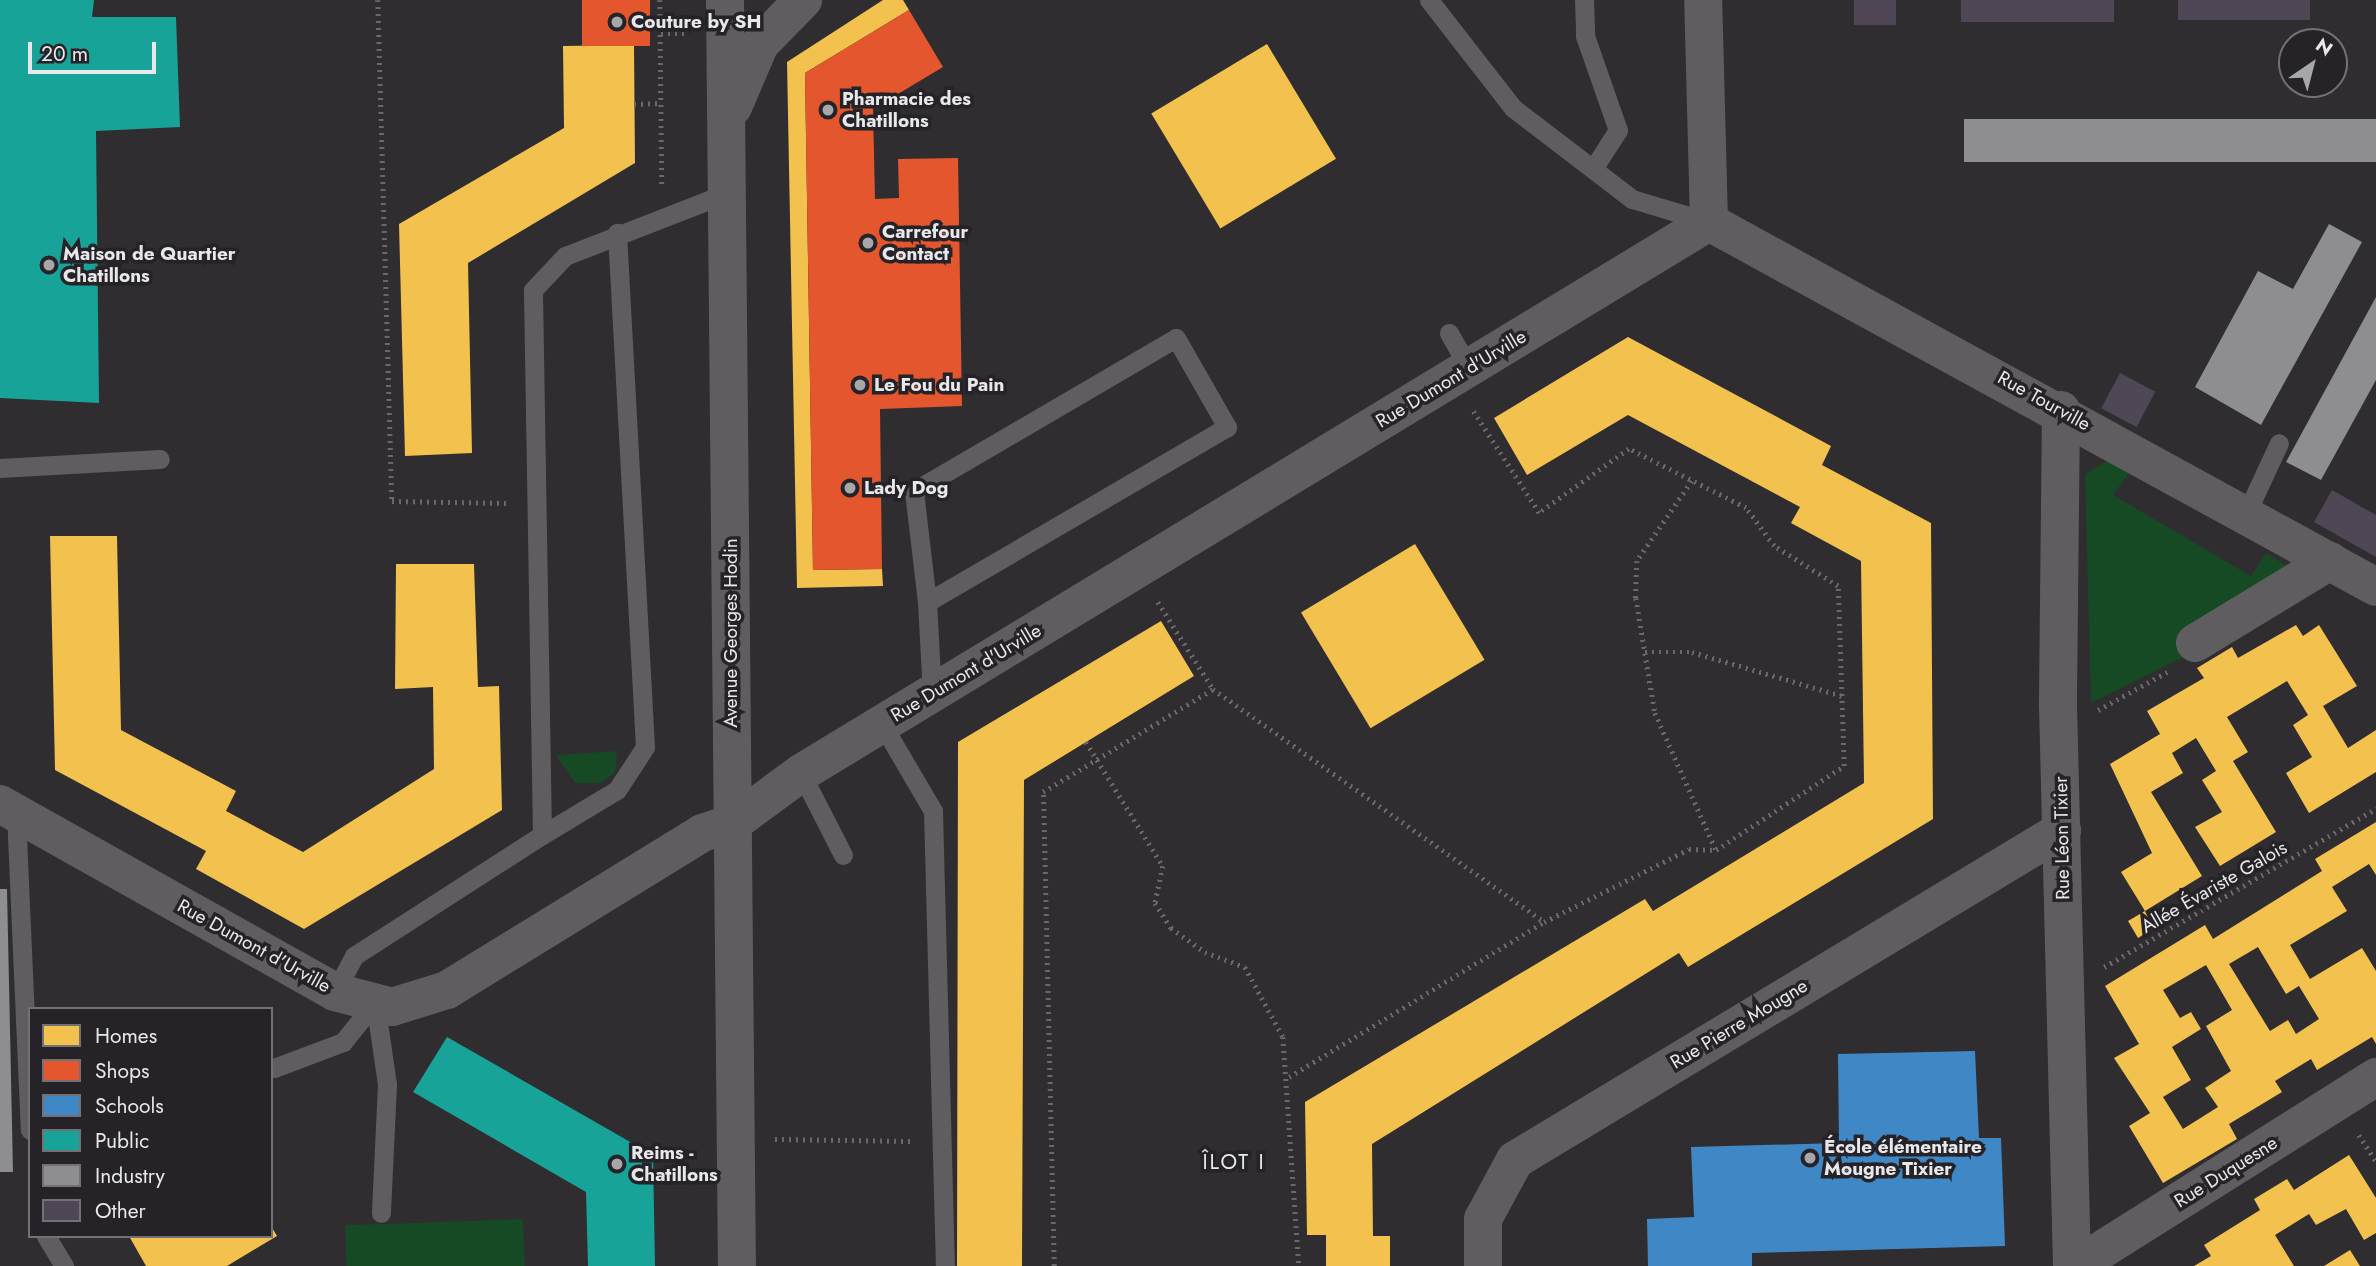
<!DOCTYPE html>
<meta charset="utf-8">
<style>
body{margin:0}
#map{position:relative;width:2376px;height:1266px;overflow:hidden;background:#2f2d30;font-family:Jost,sans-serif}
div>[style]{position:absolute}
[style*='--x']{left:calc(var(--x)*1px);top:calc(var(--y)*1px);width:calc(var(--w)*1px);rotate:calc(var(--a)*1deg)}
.green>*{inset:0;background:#164a24;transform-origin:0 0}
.homes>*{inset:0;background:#f2c14e;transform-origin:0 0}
.shops>*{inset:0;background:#e4572e;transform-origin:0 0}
.schools>*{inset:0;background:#3f88c5}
.public>*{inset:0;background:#17a398}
.industry>*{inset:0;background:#8d8d92;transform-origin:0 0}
.building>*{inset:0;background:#504756;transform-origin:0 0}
.path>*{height:4.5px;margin-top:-2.25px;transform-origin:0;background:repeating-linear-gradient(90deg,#6a686a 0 2px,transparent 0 7px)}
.service>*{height:19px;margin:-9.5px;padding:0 9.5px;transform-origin:9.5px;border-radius:9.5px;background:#5f5d60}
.minor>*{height:38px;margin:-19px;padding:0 19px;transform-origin:19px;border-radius:19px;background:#5f5d60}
.dots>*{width:19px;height:19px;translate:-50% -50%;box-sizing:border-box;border:4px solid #252328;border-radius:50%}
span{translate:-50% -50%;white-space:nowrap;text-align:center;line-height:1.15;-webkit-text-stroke:7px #252328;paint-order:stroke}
.poi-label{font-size:19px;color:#e8e7ea;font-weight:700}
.left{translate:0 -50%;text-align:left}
.street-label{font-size:19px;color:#e8e7ea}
.neighbourhood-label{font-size:21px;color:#e8e7ea;letter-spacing:2px}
.legend{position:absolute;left:28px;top:1007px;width:245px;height:231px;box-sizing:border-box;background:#252328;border:2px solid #737176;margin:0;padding:9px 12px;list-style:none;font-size:21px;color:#e8e7ea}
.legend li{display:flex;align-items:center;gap:14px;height:35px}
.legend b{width:35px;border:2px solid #737176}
.north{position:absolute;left:2278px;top:28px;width:70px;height:70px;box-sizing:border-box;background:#252328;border:2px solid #737176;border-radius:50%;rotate:35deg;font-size:19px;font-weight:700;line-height:28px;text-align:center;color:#e8e7ea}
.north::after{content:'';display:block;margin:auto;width:24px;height:32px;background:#a7a6a9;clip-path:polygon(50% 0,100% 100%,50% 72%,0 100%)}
.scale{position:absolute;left:28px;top:42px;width:128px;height:32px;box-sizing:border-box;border:4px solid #e8e7ea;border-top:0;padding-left:9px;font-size:21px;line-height:24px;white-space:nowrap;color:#e8e7ea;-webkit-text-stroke:5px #252328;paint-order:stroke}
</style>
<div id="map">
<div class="green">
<i style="clip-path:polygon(2107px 461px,2130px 472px,2113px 495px,2251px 576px,2266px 553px,2295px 571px,2183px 657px,2091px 703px,2085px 474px)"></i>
<i style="clip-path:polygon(617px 751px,615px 772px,601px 783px,575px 783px,556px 755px)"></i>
<i style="left:523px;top:1219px;width:47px;height:178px;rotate:88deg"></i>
</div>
<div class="homes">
<i style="clip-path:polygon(883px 0,903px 0,909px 10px,805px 73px,813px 570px,882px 569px,883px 586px,797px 588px,787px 62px)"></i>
<i style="left:1267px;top:44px;width:134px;height:135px;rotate:59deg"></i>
<i style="clip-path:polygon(634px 45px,635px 163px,468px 263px,472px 453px,405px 456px,399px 224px,564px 128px,563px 46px)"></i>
<i style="clip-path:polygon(1628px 337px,1831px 446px,1822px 465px,1931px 523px,1933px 819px,1688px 967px,1679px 953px,1372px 1144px,1373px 1236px,1390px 1236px,1390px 1266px,1326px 1266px,1326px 1235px,1307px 1235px,1305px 1102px,1645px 899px,1653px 911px,1864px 783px,1861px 561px,1791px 523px,1800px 507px,1628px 415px,1527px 475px,1494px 418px)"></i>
<i style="clip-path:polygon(50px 536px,117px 536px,121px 730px,236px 791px,226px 811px,303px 852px,434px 769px,433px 687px,395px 689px,396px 564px,474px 564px,478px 687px,499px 686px,502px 810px,304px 929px,196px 869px,206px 851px,55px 770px)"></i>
<i style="left:1415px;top:544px;width:135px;height:133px;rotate:59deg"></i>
<i style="clip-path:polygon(1161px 621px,1194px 676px,1024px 780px,1022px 1266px,957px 1266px,958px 742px)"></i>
<i style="clip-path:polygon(2296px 625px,2303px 636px,2319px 625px,2357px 686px,2323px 706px,2348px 748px,2376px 730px,2376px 772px,2309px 813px,2286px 773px,2312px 757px,2293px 725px,2308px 715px,2287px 681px,2227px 717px,2248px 752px,2233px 761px,2276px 832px,2220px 866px,2195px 827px,2222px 812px,2202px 780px,2216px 771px,2196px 738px,2172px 753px,2183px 773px,2151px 792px,2202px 876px,2145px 911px,2154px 928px,2138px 938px,2128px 921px,2145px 911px,2121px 872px,2152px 853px,2110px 764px,2160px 734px,2147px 711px,2204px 678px,2197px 668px,2232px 647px,2238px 658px)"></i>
<i style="clip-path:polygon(evenodd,2376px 822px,2376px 875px,2369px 864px,2332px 887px,2347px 911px,2290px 945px,2310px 979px,2362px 948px,2376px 971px,2376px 1044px,2372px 1037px,2317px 1070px,2311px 1059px,2275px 1081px,2282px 1092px,2229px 1124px,2237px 1139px,2163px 1183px,2129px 1126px,2150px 1113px,2114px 1058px,2139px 1044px,2105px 986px,2205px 925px,2213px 939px,2322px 871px,2315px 859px,2376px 822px,2258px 947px,2286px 994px,2299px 986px,2319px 1019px,2296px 1034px,2288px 1020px,2270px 1031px,2229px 964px,2258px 947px,2376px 822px,2206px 965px,2232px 1010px,2206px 1026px,2231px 1071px,2205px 1088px,2218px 1107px,2183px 1129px,2163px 1097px,2191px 1080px,2172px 1047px,2201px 1029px,2191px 1012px,2180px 1018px,2163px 990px,2206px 965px)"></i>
<i style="clip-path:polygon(2349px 1155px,2376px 1198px,2376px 1233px,2364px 1240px,2346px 1209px,2316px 1225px,2309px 1214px,2275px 1235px,2294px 1266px,2194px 1266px,2211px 1256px,2204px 1245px,2260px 1210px,2254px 1199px,2287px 1179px,2294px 1190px)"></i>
<i style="clip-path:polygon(271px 1226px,277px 1236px,227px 1266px,146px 1266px,129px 1236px,271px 1236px)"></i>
<i style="clip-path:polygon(2350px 1250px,2360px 1266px,2324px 1266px)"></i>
</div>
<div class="shops">
<i style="left:582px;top:0;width:68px;height:46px"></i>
<i style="clip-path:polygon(909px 10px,943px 67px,873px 109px,875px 199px,899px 198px,898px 159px,958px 158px,962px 406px,880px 409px,882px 569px,813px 570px,805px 73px)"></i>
</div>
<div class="schools">
<i style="clip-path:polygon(1975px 1051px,1979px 1138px,2001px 1138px,2005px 1246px,1752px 1253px,1752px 1266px,1648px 1266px,1647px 1219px,1694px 1217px,1691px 1147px,1839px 1143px,1838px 1054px)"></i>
</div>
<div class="public">
<i style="clip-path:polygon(0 0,94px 0,92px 17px,176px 17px,180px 127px,96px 131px,99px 403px,0 398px)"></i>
<i style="clip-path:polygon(447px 1037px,653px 1155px,655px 1266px,588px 1266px,586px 1192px,413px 1092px)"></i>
</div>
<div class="industry">
<i style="left:2376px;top:119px;width:43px;height:412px;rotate:90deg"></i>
<i style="clip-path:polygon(2329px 224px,2362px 242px,2261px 425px,2195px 387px,2258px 271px,2293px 289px)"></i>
<i style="clip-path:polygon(2376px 297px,2376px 380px,2321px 480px,2286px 462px)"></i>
<i style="clip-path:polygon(0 889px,7px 889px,13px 1172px,0 1172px)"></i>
</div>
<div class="building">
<i style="left:1854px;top:0;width:42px;height:25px"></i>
<i style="left:1961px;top:0;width:153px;height:22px"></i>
<i style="left:2178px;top:0;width:132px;height:20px"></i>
<i style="left:2120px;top:373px;width:40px;height:40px;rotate:28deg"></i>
<i style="clip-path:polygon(2332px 490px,2376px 515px,2376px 557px,2314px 522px)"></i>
</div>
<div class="path">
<i style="--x:378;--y:0;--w:501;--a:88.4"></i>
<i style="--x:392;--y:501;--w:114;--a:1"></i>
<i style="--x:660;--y:0;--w:185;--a:89.4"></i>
<i style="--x:661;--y:34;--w:23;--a:0"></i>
<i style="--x:634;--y:104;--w:27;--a:-2"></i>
<i style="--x:1692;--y:481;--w:97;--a:124.5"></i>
<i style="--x:1637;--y:561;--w:37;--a:92"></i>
<i style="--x:1636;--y:598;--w:117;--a:80.6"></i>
<i style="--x:1655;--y:713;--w:150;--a:66"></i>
<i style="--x:1158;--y:602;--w:103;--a:57.7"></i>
<i style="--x:1213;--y:689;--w:405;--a:35.1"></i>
<i style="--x:1544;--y:922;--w:162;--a:-26.7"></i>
<i style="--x:1689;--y:849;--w:27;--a:2"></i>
<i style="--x:1716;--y:850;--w:153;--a:-33.3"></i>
<i style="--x:1844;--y:766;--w:180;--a:-91.9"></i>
<i style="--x:1838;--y:586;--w:75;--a:-148"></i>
<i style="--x:1774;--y:546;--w:47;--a:-126.4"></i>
<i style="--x:1746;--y:508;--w:131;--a:-153.2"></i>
<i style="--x:1629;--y:449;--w:110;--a:144.6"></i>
<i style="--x:1539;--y:513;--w:121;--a:-122.9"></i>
<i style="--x:1645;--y:652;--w:47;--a:0"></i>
<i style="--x:1692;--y:652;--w:156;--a:16.3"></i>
<i style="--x:2098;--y:710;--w:79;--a:-28.8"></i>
<i style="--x:1086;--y:742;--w:146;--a:58.2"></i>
<i style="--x:1163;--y:866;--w:38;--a:102"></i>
<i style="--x:1155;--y:903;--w:30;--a:57"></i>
<i style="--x:1171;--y:928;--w:42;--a:35.2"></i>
<i style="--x:1205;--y:952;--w:43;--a:20.6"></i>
<i style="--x:1245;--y:967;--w:80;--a:61.5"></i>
<i style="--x:1283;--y:1037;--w:230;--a:86"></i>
<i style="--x:2104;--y:967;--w:315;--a:-30.2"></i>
<i style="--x:1289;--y:1077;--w:298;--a:-31.3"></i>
<i style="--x:2359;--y:1135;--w:31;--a:57"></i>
<i style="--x:775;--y:1139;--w:135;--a:0.8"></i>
<i style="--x:1054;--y:1266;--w:474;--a:-91.3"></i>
<i style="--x:1043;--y:792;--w:199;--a:-31.2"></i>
</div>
<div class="service">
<i style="--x:1429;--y:0;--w:137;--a:52.1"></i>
<i style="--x:1513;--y:108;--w:150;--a:37.4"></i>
<i style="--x:1632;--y:199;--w:80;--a:16.6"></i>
<i style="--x:1584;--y:0;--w:36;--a:88"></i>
<i style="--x:1585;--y:36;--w:100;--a:70.7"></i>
<i style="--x:1618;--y:130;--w:46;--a:122.7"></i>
<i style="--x:1449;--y:333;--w:40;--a:60.3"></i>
<i style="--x:0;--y:468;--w:160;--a:-3.2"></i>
<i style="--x:2246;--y:514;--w:78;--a:-65.1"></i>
<i style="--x:927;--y:602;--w:112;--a:-96.7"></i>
<i style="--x:914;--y:491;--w:303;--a:-30.3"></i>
<i style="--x:1176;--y:338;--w:103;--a:60.2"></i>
<i style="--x:1227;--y:427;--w:347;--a:149.7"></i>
<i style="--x:927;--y:602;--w:91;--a:86.9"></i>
<i style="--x:882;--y:724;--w:101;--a:59.6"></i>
<i style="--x:933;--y:811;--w:455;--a:88.5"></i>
<i style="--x:801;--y:773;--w:92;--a:62.9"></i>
<i style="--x:16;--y:813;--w:317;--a:87.5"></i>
<i style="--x:542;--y:835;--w:87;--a:-31"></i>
<i style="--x:617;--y:790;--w:51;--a:-56.9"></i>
<i style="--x:645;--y:747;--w:515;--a:-93.12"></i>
<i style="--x:335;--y:992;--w:41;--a:-62.2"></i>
<i style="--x:354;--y:956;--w:224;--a:-32.8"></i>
<i style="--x:542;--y:835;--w:545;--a:-90.95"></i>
<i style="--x:533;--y:290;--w:47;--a:-46.7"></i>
<i style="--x:565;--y:256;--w:174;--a:-21.3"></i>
<i style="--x:375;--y:1002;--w:83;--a:81.7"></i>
<i style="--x:387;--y:1084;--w:129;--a:92.7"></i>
<i style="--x:274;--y:1068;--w:74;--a:-20.6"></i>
<i style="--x:343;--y:1042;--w:51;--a:-51.3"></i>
<i style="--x:46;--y:1236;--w:35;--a:59"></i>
</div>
<div class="minor">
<i style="--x:725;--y:0;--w:1266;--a:89.46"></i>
<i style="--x:733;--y:107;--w:69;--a:-66.8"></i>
<i style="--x:760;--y:44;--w:62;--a:-45.7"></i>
<i style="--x:1709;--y:222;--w:760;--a:28.69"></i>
<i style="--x:2061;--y:410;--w:295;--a:90.6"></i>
<i style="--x:2058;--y:705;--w:561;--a:88.57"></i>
<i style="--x:2195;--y:643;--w:158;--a:-31.3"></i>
<i style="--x:0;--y:804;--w:384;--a:29.3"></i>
<i style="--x:335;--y:992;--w:59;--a:14.7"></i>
<i style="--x:392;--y:1007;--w:58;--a:-17.2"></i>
<i style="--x:447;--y:990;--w:299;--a:-31.6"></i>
<i style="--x:702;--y:833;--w:33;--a:-18"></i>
<i style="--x:733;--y:823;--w:84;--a:-36.3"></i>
<i style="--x:801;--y:773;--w:1062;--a:-31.25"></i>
<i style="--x:1709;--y:222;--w:222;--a:-91.5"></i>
<i style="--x:1483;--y:1266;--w:47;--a:-90"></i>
<i style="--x:1483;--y:1219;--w:67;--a:-61.5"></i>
<i style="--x:1515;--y:1160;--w:639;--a:-31.1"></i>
<i style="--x:2076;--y:1266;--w:355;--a:-32.2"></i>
</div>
<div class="dots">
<i style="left:617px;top:22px;background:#a7a6a9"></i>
<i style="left:828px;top:110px;background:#a7a6a9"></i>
<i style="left:868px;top:243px;background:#a7a6a9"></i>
<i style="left:49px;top:265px;background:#a7a6a9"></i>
<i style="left:860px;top:385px;background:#a7a6a9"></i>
<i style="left:850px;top:488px;background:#a7a6a9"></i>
<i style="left:1810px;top:1158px;background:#a7a6a9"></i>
<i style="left:617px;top:1164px;background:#a7a6a9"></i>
</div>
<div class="poi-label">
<span class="left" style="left:631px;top:22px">Couture by SH</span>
<span class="left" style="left:842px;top:110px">Pharmacie des<br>Chatillons</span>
<span class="left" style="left:882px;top:243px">Carrefour<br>Contact</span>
<span class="left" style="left:63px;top:265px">Maison de Quartier<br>Chatillons</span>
<span class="left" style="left:874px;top:385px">Le Fou du Pain</span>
<span class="left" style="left:864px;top:488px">Lady Dog</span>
<span class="left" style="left:1824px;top:1158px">École élémentaire<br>Mougne Tixier</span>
<span class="left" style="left:631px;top:1164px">Reims -<br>Chatillons</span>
</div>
<div class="street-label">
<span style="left:1451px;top:379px;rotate:-31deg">Rue Dumont d'Urville</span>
<span style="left:2044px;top:401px;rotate:29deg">Rue Tourville</span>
<span style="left:731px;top:633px;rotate:-90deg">Avenue Georges Hodin</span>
<span style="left:966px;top:673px;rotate:-31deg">Rue Dumont d'Urville</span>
<span style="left:2062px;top:838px;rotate:-91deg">Rue Léon Tixier</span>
<span style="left:2214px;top:887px;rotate:-30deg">Allée Évariste Galois</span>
<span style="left:254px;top:946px;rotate:29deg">Rue Dumont d'Urville</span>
<span style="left:1739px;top:1024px;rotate:-31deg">Rue Pierre Mougne</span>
<span style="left:2226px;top:1172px;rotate:-32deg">Rue Duquesne</span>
</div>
<div class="neighbourhood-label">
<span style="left:1234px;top:1162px">ÎLOT I</span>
</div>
<ul class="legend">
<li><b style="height:19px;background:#f2c14e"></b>Homes</li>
<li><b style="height:19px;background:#e4572e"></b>Shops</li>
<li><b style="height:19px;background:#3f88c5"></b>Schools</li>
<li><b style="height:19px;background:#17a398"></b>Public</li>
<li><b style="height:19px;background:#8d8d92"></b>Industry</li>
<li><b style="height:19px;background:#504756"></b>Other</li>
</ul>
<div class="north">N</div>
<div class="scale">20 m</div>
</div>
